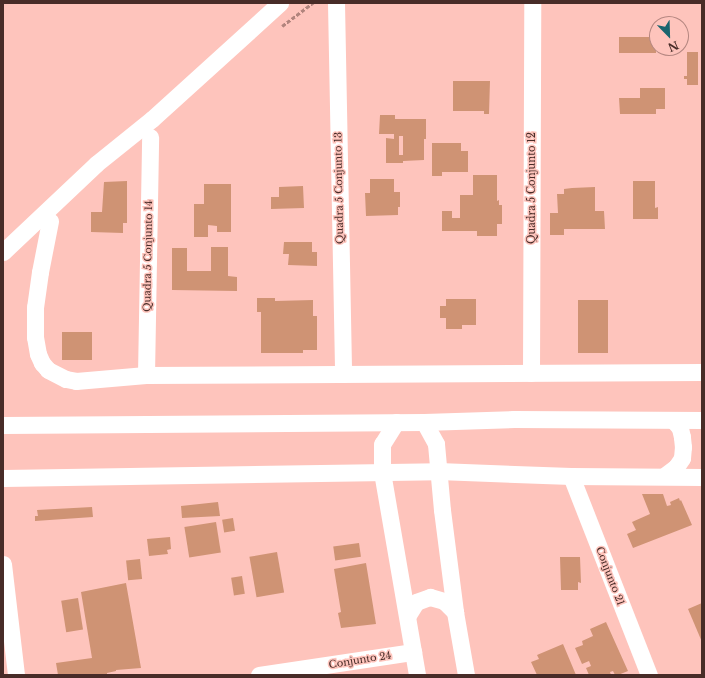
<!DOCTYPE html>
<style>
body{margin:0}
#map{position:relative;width:705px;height:678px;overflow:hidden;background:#fec4bc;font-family:"Libre Baskerville",serif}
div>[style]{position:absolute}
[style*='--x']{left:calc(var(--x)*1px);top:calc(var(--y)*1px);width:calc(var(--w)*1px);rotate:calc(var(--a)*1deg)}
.building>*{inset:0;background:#cf9374;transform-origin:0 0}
.path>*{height:2.5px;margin-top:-1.25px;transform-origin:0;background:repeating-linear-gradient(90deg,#b1847d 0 4px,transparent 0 6px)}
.street>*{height:17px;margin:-8.5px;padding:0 8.5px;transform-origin:8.5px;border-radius:8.5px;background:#fff}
span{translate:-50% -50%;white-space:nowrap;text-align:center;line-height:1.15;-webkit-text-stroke:3px #fec4bc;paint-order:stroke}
.street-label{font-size:10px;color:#482c28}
.frame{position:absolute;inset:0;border:4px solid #482c28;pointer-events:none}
.north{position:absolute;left:649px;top:16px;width:40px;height:40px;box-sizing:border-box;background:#fec4bc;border:1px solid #b58781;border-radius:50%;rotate:157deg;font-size:11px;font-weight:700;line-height:16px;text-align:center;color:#482c28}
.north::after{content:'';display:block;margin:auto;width:14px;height:18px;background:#1a656f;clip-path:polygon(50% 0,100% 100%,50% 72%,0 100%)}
</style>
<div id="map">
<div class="building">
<i style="left:619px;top:37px;width:37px;height:16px"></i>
<i style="clip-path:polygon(687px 52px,698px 52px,698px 85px,687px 85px,687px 79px,684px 79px,684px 76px,687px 76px)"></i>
<i style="clip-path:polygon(453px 81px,490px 81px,489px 114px,484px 114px,484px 111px,453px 111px)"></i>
<i style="clip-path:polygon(640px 88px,665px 88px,665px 109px,656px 109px,656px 114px,620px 114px,619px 98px,640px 98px)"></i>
<i style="clip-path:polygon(evenodd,380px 115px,395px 115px,395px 119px,426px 119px,426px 139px,424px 139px,424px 160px,403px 161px,403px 163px,386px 163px,386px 138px,394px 139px,394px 134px,379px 134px,380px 115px,399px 136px,403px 136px,403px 155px,399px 155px,399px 136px)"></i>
<i style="clip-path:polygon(432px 143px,461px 143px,461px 151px,468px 151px,468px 172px,442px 172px,442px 176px,432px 176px)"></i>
<i style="clip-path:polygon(473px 175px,497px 175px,497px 201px,499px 200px,499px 205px,502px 205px,502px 224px,497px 224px,497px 236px,477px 236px,477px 231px,442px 231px,442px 211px,452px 211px,452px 218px,460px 218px,460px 195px,473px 195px)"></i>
<i style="clip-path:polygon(370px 179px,394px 179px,394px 192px,400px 192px,400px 207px,398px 207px,398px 215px,366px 216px,365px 193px,370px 193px)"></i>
<i style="clip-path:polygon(127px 181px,127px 223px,123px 223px,123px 233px,91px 232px,91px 212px,102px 212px,104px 182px)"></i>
<i style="clip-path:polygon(633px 181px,655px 181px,655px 208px,658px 207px,658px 219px,633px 219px)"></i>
<i style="clip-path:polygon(204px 184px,231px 184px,231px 232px,217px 232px,217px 226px,208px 225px,208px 237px,194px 237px,194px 204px,204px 204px)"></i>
<i style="clip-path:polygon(303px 186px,304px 208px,271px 209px,271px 197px,279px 197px,279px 187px)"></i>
<i style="clip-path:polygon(595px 187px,595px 211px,604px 211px,605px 229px,564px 229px,564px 235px,550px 235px,550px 213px,558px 213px,557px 194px,564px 194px,564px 189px,572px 188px)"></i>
<i style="clip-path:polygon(284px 242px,312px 242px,312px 252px,317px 252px,317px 266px,288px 265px,289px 254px,283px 254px)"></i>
<i style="clip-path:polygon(211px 247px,228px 247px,228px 276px,237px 277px,237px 291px,172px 290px,172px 248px,187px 248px,187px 271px,211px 271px)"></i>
<i style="clip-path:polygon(257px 298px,275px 298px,275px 301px,313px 300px,313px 316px,317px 316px,317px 350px,303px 350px,303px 353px,261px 353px,261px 312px,257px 312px)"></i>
<i style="clip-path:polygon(446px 299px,476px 299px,476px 325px,462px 325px,462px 329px,446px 329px,446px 318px,440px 318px,440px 306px,446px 306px)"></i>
<i style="left:578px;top:300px;width:30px;height:53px"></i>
<i style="left:92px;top:332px;width:28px;height:30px;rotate:90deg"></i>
<i style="clip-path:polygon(642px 494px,663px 494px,667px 506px,671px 505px,670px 502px,679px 498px,680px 501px,681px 500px,692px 525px,633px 548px,627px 534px,636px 530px,632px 522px,650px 514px)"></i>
<i style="clip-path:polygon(218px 502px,220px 516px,182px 518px,181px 506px)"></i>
<i style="clip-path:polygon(92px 507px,93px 517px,35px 521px,35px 516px,38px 516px,37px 510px)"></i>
<i style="left:233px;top:518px;width:13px;height:11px;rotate:81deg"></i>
<i style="left:216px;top:522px;width:31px;height:32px;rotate:81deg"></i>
<i style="clip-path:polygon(170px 537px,171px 549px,167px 550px,168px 554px,149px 556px,147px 539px)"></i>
<i style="left:359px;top:543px;width:14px;height:26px;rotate:82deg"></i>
<i style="left:277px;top:552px;width:41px;height:28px;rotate:80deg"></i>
<i style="clip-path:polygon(560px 557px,580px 557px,581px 583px,578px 582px,578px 590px,561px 590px)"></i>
<i style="left:140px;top:559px;width:20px;height:14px;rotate:84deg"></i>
<i style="clip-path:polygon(366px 563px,376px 624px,341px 628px,338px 613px,341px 612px,334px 569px)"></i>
<i style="left:242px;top:576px;width:18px;height:11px;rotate:81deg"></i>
<i style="clip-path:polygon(126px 583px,141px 668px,116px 670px,116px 671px,107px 673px,107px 675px,58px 675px,56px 663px,92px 658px,81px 592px)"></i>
<i style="left:78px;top:598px;width:32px;height:17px;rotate:81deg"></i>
<i style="clip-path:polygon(702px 603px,702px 642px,688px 609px)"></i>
<i style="clip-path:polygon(606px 622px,628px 671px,618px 675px,615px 675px,613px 671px,610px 672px,611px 675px,589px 675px,586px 668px,591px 666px,589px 661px,582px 664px,575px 648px,583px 645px,582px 641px,593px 636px,590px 629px)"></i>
<i style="clip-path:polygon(563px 644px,576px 675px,537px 675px,531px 662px,539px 659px,537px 655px)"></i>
</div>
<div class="path">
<i style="--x:282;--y:26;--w:39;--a:-37"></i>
</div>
<div class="street">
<i style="--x:336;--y:3;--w:371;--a:88.9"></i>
<i style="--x:50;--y:221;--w:52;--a:101.1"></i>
<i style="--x:40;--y:272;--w:35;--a:98"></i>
<i style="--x:35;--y:307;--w:30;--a:90"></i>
<i style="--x:35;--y:337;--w:17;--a:80"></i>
<i style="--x:38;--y:354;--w:10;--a:66"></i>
<i style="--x:42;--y:363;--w:9;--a:49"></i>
<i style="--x:48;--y:370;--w:20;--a:27"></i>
<i style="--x:66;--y:379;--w:10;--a:11"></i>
<i style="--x:76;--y:381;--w:70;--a:-4.9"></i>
<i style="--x:146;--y:375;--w:556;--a:-0.31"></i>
<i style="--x:3;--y:252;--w:128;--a:-43.4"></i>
<i style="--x:96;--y:164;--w:72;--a:-38.8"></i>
<i style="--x:152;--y:119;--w:173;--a:-42.2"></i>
<i style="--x:531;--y:373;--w:370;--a:-89.8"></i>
<i style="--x:146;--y:375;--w:238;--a:-89"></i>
<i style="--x:396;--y:422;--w:26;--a:122"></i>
<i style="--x:382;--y:444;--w:28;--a:90"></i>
<i style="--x:382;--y:472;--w:206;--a:80.2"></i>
<i style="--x:424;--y:422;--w:25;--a:61"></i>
<i style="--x:436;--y:444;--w:66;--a:84.8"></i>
<i style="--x:442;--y:510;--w:103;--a:82.7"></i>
<i style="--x:455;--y:612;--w:64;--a:80.1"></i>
<i style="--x:3;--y:425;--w:421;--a:-0.4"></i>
<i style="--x:424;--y:422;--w:90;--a:-1.9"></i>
<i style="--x:514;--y:419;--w:188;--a:0.3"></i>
<i style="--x:571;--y:476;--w:214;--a:68.6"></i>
<i style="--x:664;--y:476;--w:15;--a:-37"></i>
<i style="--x:676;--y:467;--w:11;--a:-56"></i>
<i style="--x:682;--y:458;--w:11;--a:-85"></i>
<i style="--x:683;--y:447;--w:10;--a:-96"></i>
<i style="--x:682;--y:437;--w:9;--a:-103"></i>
<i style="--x:680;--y:428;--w:9;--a:-131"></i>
<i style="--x:3;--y:478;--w:435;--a:-0.9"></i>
<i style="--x:438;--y:471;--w:133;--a:2.2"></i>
<i style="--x:571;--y:476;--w:131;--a:0.4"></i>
<i style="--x:3;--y:564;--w:112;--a:83.3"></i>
<i style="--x:408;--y:615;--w:15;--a:-58"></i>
<i style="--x:416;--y:602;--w:15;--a:-20"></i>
<i style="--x:430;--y:597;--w:15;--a:16"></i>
<i style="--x:444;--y:601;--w:16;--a:45"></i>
<i style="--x:259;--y:675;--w:156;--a:-8.5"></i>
</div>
<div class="street-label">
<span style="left:339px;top:188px;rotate:-91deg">Quadra 5 Conjunto 13</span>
<span style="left:532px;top:188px;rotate:-90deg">Quadra 5 Conjunto 12</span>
<span style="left:148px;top:256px;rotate:-89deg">Quadra 5 Conjunto 14</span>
<span style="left:610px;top:576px;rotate:69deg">Conjunto 21</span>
<span style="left:360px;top:660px;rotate:-9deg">Conjunto 24</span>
</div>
<div class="frame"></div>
<div class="north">N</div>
</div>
